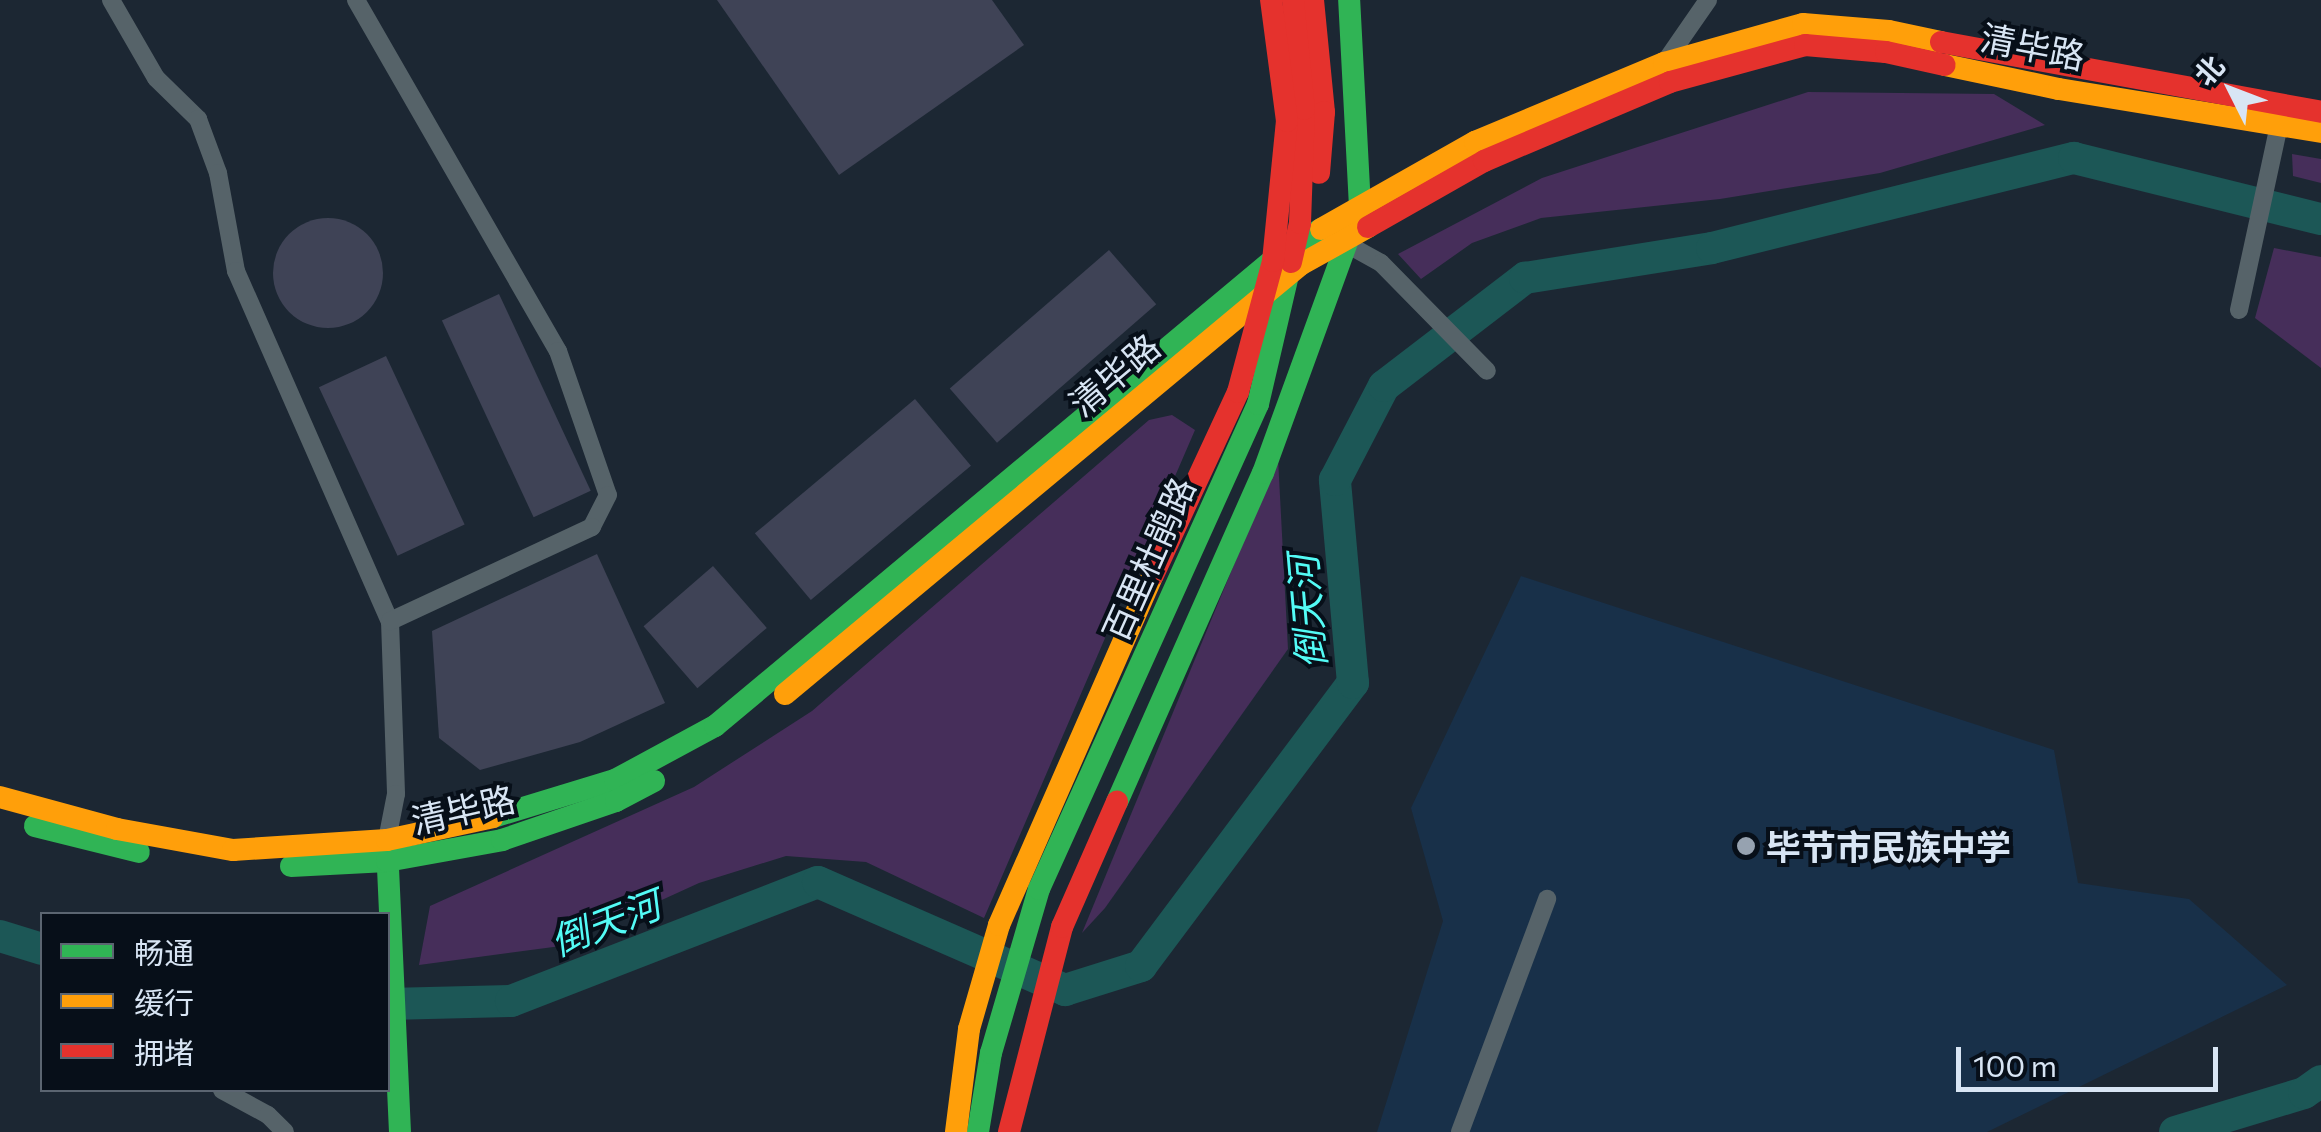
<!DOCTYPE html>
<meta charset="utf-8">
<style>
body{margin:0}
#map{position:relative;width:2321px;height:1132px;overflow:hidden;background:#1c2733;font-family:Commissioner,"Noto Sans SC",sans-serif}
div>[style]{position:absolute}
[style*='--x']{left:calc(var(--x)*1px);top:calc(var(--y)*1px);width:calc(var(--w)*1px);rotate:calc(var(--a)*1deg)}
.built>*{inset:0;background:#183049}
.green>*{inset:0;background:#462e5a}
.river>*{height:32px;margin:-16px;padding:0 16px;transform-origin:16px;border-radius:16px;background:#1c5756}
.building>*{inset:0;background:#3f4356;transform-origin:0 0}
.round{border-radius:50%}
.street>*{height:18px;margin:-9px;padding:0 9px;transform-origin:9px;border-radius:9px;background:#566369}
.fast>*{height:22px;margin:-11px;padding:0 11px;transform-origin:11px;border-radius:11px;background:#30b455}
.slow>*{height:22px;margin:-11px;padding:0 11px;transform-origin:11px;border-radius:11px;background:#ff9f0a}
.jam>*{height:22px;margin:-11px;padding:0 11px;transform-origin:11px;border-radius:11px;background:#e5322d}
.dots>*{width:28px;height:28px;translate:-50% -50%;box-sizing:border-box;border:5px solid #070f19;border-radius:50%}
span{translate:-50% -50%;white-space:nowrap;text-align:center;line-height:1.15;-webkit-text-stroke:8px #070f19;paint-order:stroke}
.street-label{font-size:35px;color:#d8e5f4}
.poi-label{font-size:35px;color:#d8e5f4;font-weight:700}
.left{translate:0 -50%;text-align:left}
.water-label{font-size:38px;color:#53fbf6;font-style:italic}
.legend{position:absolute;left:40px;top:912px;width:350px;height:180px;box-sizing:border-box;background:#070f19;border:2px solid #5b6571;margin:0;padding:12px 18px;list-style:none;font-size:30px;color:#d8e5f4}
.legend li{display:flex;align-items:center;gap:20px;height:50px}
.legend b{width:50px;border:2px solid #5b6571}
.north{position:absolute;left:2181px;top:40px;width:100px;height:100px;-webkit-text-stroke:8px #070f19;paint-order:stroke;rotate:312deg;font-size:28px;font-weight:700;line-height:40px;text-align:center;color:#d8e5f4}
.north::after{content:'';display:block;margin:auto;width:35px;height:45px;background:#d8e5f4;clip-path:polygon(50% 0,100% 100%,50% 72%,0 100%)}
.scale{position:absolute;left:1956px;top:1047px;width:262px;height:45px;box-sizing:border-box;border:5px solid #d8e5f4;border-top:0;padding-left:12px;font-size:30px;line-height:35px;white-space:nowrap;color:#d8e5f4;-webkit-text-stroke:8px #070f19;paint-order:stroke}
</style>
<div id="map">
<div class="built">
<i style="clip-path:polygon(1521px 576px,2054px 750px,2078px 883px,2189px 899px,2287px 985px,1987px 1132px,1377px 1132px,1443px 921px,1411px 808px)"></i>
</div>
<div class="green">
<i style="clip-path:polygon(1808px 92px,1994px 94px,2045px 125px,1880px 173px,1720px 199px,1541px 218px,1472px 243px,1421px 279px,1398px 254px,1542px 178px)"></i>
<i style="clip-path:polygon(2292px 154px,2321px 159px,2321px 183px,2293px 176px)"></i>
<i style="clip-path:polygon(2274px 248px,2321px 257px,2321px 368px,2255px 318px)"></i>
<i style="clip-path:polygon(1172px 415px,1195px 430px,984px 918px,866px 862px,786px 856px,699px 883px,561px 946px,419px 965px,430px 906px,694px 787px,812px 711px,1149px 420px)"></i>
<i style="clip-path:polygon(1278px 458px,1288px 649px,1105px 908px,1082px 933px)"></i>
</div>
<div class="river">
<i style="--x:0;--y:936;--w:44;--a:17.2"></i>
<i style="--x:388;--y:1004;--w:123;--a:-1.4"></i>
<i style="--x:511;--y:1001;--w:329;--a:-21.2"></i>
<i style="--x:818;--y:882;--w:270;--a:23.6"></i>
<i style="--x:1065;--y:990;--w:80;--a:-17.5"></i>
<i style="--x:1141;--y:966;--w:354;--a:-53.2"></i>
<i style="--x:1353;--y:683;--w:204;--a:-95.1"></i>
<i style="--x:1335;--y:480;--w:106;--a:-62.5"></i>
<i style="--x:1384;--y:386;--w:178;--a:-37.5"></i>
<i style="--x:1525;--y:278;--w:189;--a:-9.1"></i>
<i style="--x:1712;--y:248;--w:373;--a:-14"></i>
<i style="--x:2074;--y:158;--w:254;--a:13.9"></i>
<i style="--x:2175;--y:1132;--w:135;--a:-16.8"></i>
<i style="--x:2304;--y:1093;--w:21;--a:-35"></i>
</div>
<div class="building">
<i style="clip-path:polygon(717px 0,992px 0,1024px 45px,839px 175px)"></i>
<i class="round" style="left:273px;top:218px;width:110px;height:110px"></i>
<i style="left:1109px;top:250px;width:72px;height:211px;rotate:49deg"></i>
<i style="left:499px;top:294px;width:217px;height:63px;rotate:65deg"></i>
<i style="left:386px;top:356px;width:186px;height:74px;rotate:65deg"></i>
<i style="left:915px;top:399px;width:87px;height:209px;rotate:50deg"></i>
<i style="clip-path:polygon(597px 554px,665px 703px,580px 742px,480px 770px,439px 738px,432px 631px)"></i>
<i style="left:713px;top:566px;width:82px;height:92px;rotate:49deg"></i>
</div>
<div class="street">
<i style="--x:111;--y:0;--w:90;--a:60"></i>
<i style="--x:156;--y:78;--w:59;--a:44.3"></i>
<i style="--x:198;--y:119;--w:58;--a:69.7"></i>
<i style="--x:218;--y:173;--w:100;--a:79.6"></i>
<i style="--x:236;--y:271;--w:382;--a:66.3"></i>
<i style="--x:390;--y:621;--w:173;--a:88"></i>
<i style="--x:396;--y:794;--w:47;--a:101.1"></i>
<i style="--x:356;--y:0;--w:405;--a:60.1"></i>
<i style="--x:558;--y:351;--w:152;--a:70.9"></i>
<i style="--x:608;--y:495;--w:36;--a:117"></i>
<i style="--x:592;--y:527;--w:223;--a:155"></i>
<i style="--x:1663;--y:65;--w:79;--a:-55.3"></i>
<i style="--x:1345;--y:243;--w:41;--a:29.1"></i>
<i style="--x:1381;--y:263;--w:151;--a:45.5"></i>
<i style="--x:2239;--y:310;--w:198;--a:-77.8"></i>
<i style="--x:222;--y:1090;--w:52;--a:28.5"></i>
<i style="--x:268;--y:1115;--w:24;--a:45"></i>
<i style="--x:1460;--y:1132;--w:249;--a:-69.5"></i>
</div>
<div class="fast">
<i style="--x:1117;--y:802;--w:360;--a:-66.1"></i>
<i style="--x:1263;--y:473;--w:283;--a:-70"></i>
<i style="--x:1360;--y:207;--w:207;--a:-93"></i>
<i style="--x:493;--y:817;--w:127;--a:-16.9"></i>
<i style="--x:615;--y:780;--w:114;--a:-28.4"></i>
<i style="--x:715;--y:726;--w:745;--a:-39.88"></i>
<i style="--x:1287;--y:248;--w:39;--a:-29"></i>
<i style="--x:35;--y:826;--w:107;--a:14"></i>
<i style="--x:387;--y:846;--w:286;--a:87.4"></i>
<i style="--x:291;--y:866;--w:96;--a:-3"></i>
<i style="--x:387;--y:861;--w:117;--a:-10.3"></i>
<i style="--x:502;--y:840;--w:120;--a:-18.9"></i>
<i style="--x:616;--y:801;--w:43;--a:-27.8"></i>
<i style="--x:978;--y:1132;--w:80;--a:-80.7"></i>
<i style="--x:991;--y:1053;--w:171;--a:-73.7"></i>
<i style="--x:1039;--y:889;--w:532;--a:-65.7"></i>
<i style="--x:1258;--y:404;--w:146;--a:-76.9"></i>
</div>
<div class="slow">
<i style="--x:1945;--y:65;--w:116;--a:11.9"></i>
<i style="--x:2059;--y:89;--w:266;--a:9.3"></i>
<i style="--x:1321;--y:229;--w:177;--a:-29.5"></i>
<i style="--x:1475;--y:142;--w:205;--a:-22.7"></i>
<i style="--x:1664;--y:63;--w:144;--a:-15.7"></i>
<i style="--x:1803;--y:24;--w:86;--a:4.7"></i>
<i style="--x:1889;--y:31;--w:53;--a:11.9"></i>
<i style="--x:785;--y:694;--w:670;--a:-39.79"></i>
<i style="--x:1300;--y:265;--w:78;--a:-29.2"></i>
<i style="--x:0;--y:797;--w:121;--a:15.3"></i>
<i style="--x:117;--y:829;--w:118;--a:10.3"></i>
<i style="--x:233;--y:850;--w:154;--a:-3.7"></i>
<i style="--x:387;--y:840;--w:108;--a:-12.2"></i>
<i style="--x:956;--y:1132;--w:104;--a:-82.8"></i>
<i style="--x:969;--y:1029;--w:108;--a:-73.9"></i>
<i style="--x:999;--y:925;--w:382;--a:-66.3"></i>
</div>
<div class="jam">
<i style="--x:1313;--y:0;--w:113;--a:84.4"></i>
<i style="--x:1324;--y:112;--w:61;--a:94.7"></i>
<i style="--x:1941;--y:42;--w:386;--a:10.4"></i>
<i style="--x:1368;--y:227;--w:133;--a:-29.6"></i>
<i style="--x:1484;--y:161;--w:202;--a:-23"></i>
<i style="--x:1670;--y:82;--w:140;--a:-15.3"></i>
<i style="--x:1805;--y:45;--w:81;--a:4.9"></i>
<i style="--x:1886;--y:52;--w:60;--a:12.4"></i>
<i style="--x:1291;--y:262;--w:40;--a:-77"></i>
<i style="--x:1300;--y:223;--w:114;--a:-88"></i>
<i style="--x:1304;--y:109;--w:110;--a:-95.8"></i>
<i style="--x:1153;--y:575;--w:202;--a:-65.1"></i>
<i style="--x:1238;--y:392;--w:136;--a:-75"></i>
<i style="--x:1273;--y:261;--w:141;--a:-84.3"></i>
<i style="--x:1287;--y:121;--w:122;--a:-97.5"></i>
<i style="--x:1009;--y:1132;--w:212;--a:-75.5"></i>
<i style="--x:1062;--y:927;--w:137;--a:-66.3"></i>
</div>
<div class="dots">
<i style="left:1746px;top:846px;background:#96a2b0"></i>
</div>
<div class="street-label">
<span style="left:2033px;top:46px;rotate:11deg">清毕路</span>
<span style="left:1114px;top:374px;rotate:-40deg">清毕路</span>
<span style="left:1148px;top:559px;rotate:-66deg">百里杜鹃路</span>
<span style="left:463px;top:809px;rotate:-13deg">清毕路</span>
</div>
<div class="poi-label">
<span class="left" style="left:1766px;top:846px">毕节市民族中学</span>
</div>
<div class="water-label">
<span style="left:1306px;top:612px;rotate:-95deg">倒天河</span>
<span style="left:605px;top:922px;rotate:-21deg">倒天河</span>
</div>
<ul class="legend">
<li><b style="height:12px;background:#30b455"></b>畅通</li>
<li><b style="height:12px;background:#ff9f0a"></b>缓行</li>
<li><b style="height:12px;background:#e5322d"></b>拥堵</li>
</ul>
<div class="north">北</div>
<div class="scale">100 m</div>
</div>
